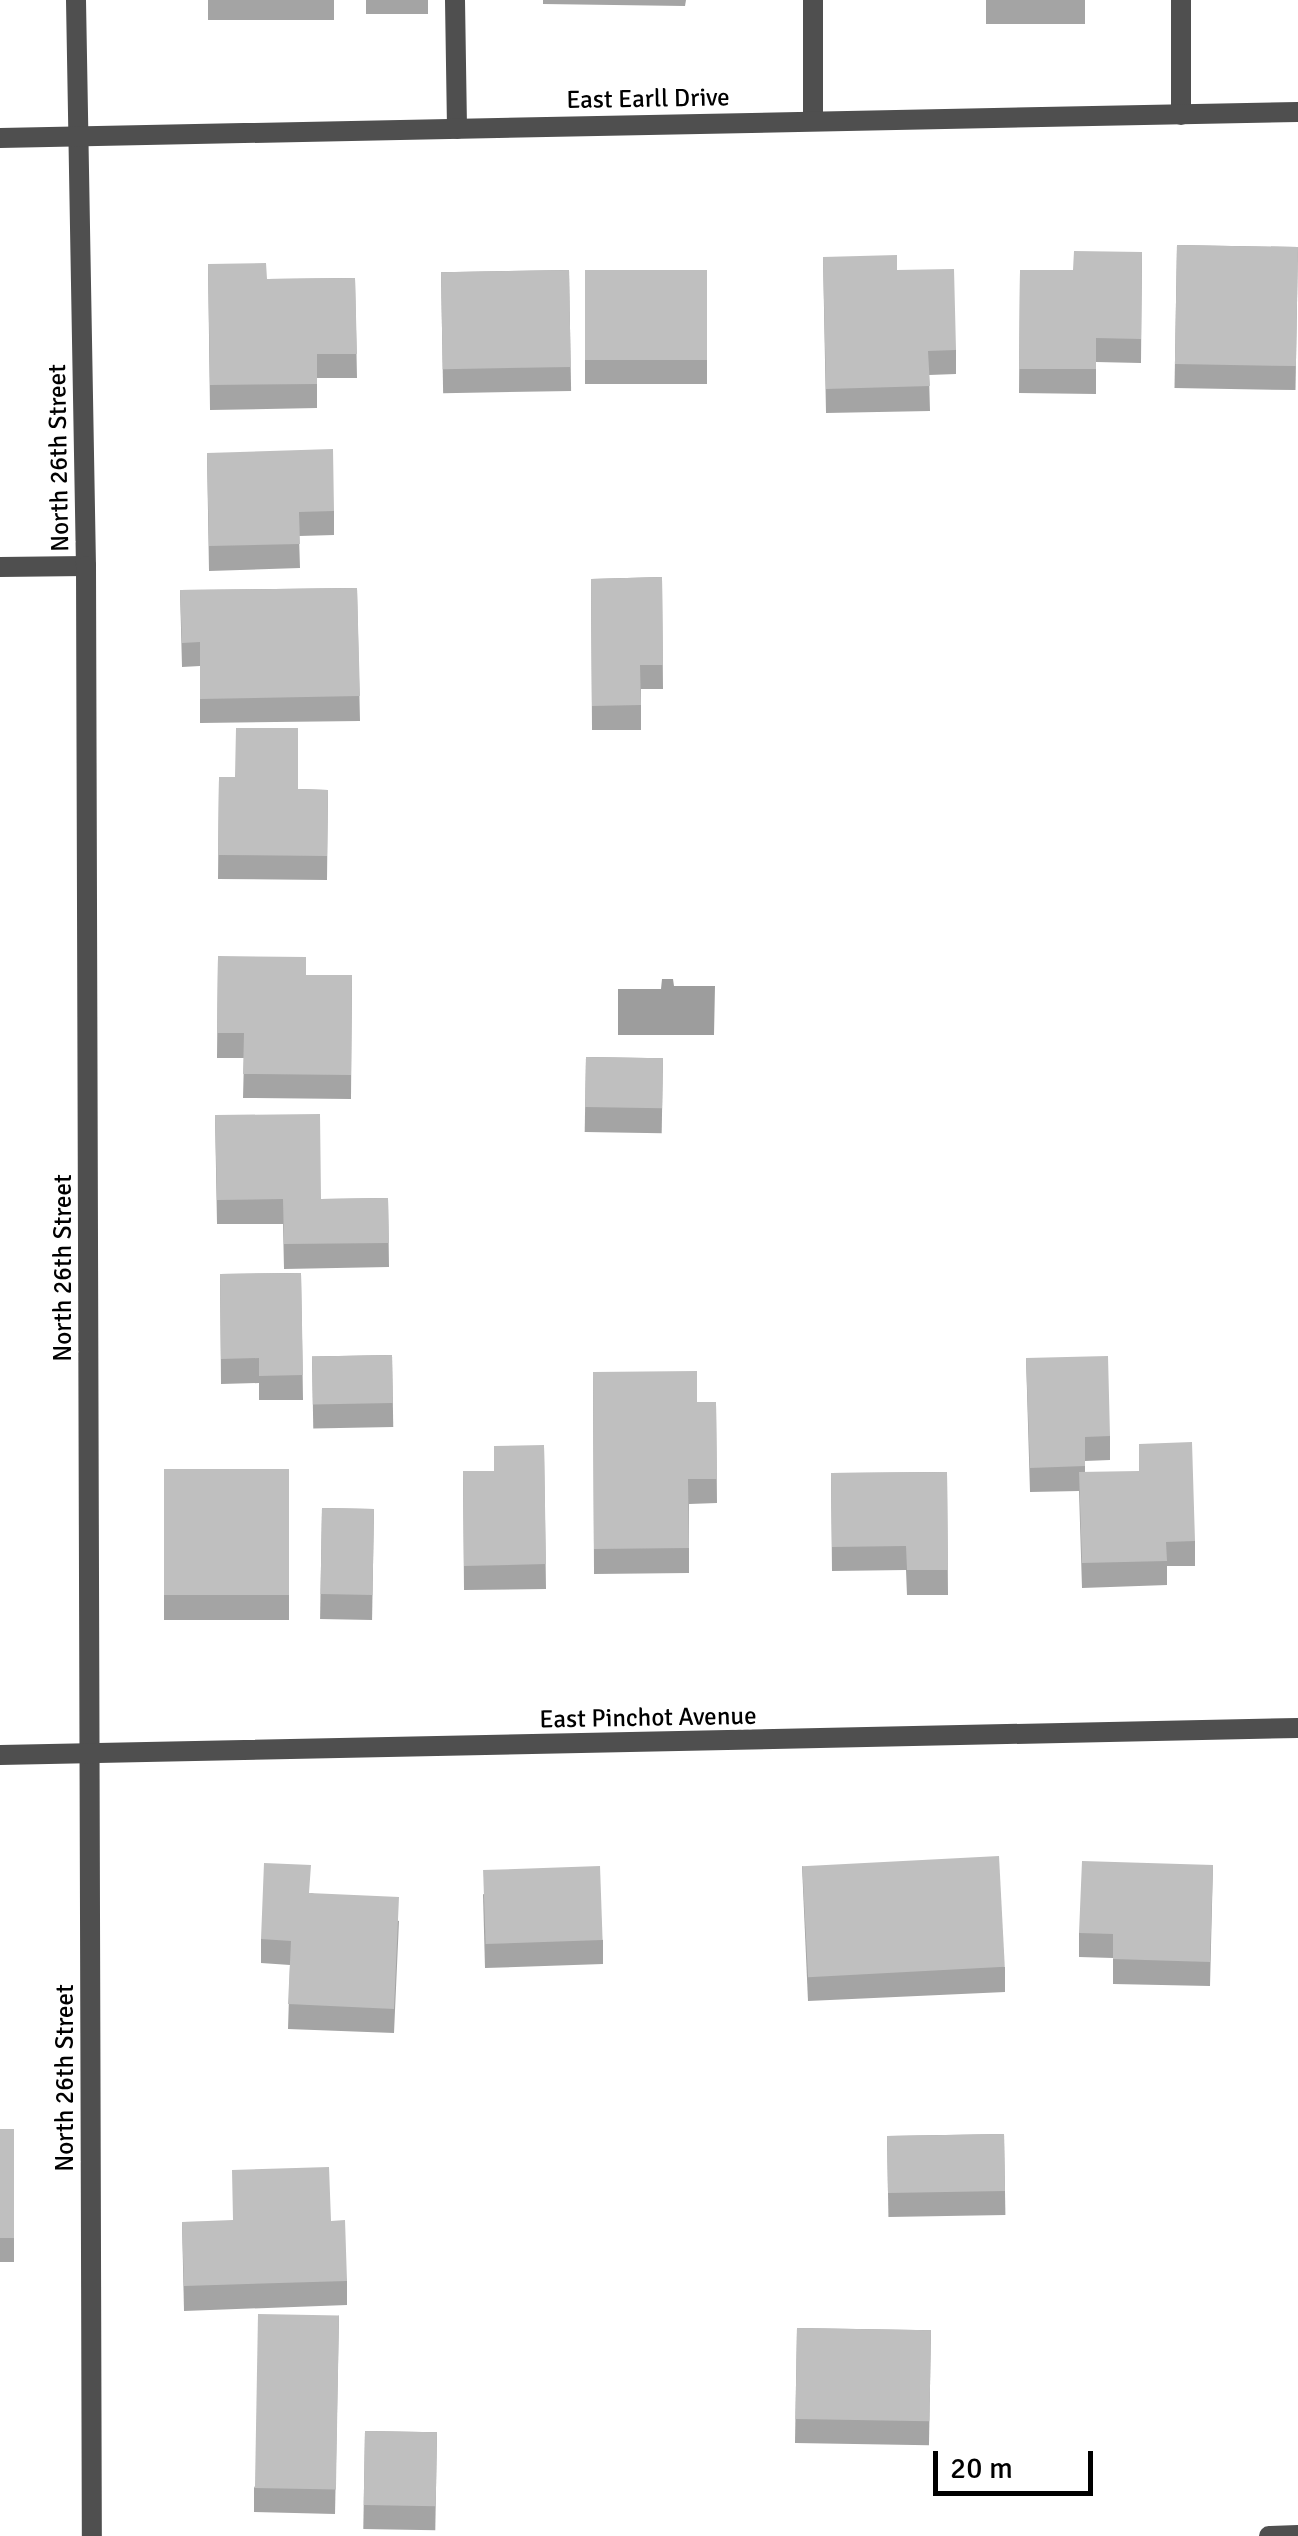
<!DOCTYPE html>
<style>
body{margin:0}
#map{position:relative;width:1298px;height:2536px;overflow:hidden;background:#fff;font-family:Signika,sans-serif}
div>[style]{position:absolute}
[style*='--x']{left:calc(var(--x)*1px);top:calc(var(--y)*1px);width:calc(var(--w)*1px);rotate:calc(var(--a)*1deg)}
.water>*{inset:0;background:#9d9d9d}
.service>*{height:20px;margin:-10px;padding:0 10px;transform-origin:10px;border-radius:10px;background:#4f4f4f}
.minor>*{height:20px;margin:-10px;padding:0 10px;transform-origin:10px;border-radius:10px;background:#4f4f4f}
.wall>*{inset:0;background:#a4a4a4;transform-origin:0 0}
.building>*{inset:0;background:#bfbfbf;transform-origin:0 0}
span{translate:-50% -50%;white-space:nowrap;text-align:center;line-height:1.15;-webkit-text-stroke:10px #fff;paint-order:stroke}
.street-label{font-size:25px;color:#000}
.scale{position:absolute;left:933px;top:2451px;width:160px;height:45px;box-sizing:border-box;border:5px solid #000;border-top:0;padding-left:12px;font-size:30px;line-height:35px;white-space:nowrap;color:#000;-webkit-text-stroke:8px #fff;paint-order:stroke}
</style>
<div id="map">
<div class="water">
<i style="clip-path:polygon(662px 979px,673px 979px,674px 986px,715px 986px,714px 1035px,618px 1035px,618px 989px,661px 989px)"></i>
</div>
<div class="service">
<i style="--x:455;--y:0;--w:129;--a:89.1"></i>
<i style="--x:1181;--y:0;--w:115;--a:90"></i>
<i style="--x:0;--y:567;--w:86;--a:-0.7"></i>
<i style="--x:1269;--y:2536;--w:29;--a:-2"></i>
</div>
<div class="minor">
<i style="--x:76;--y:0;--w:566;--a:88.99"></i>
<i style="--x:86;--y:566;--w:1970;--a:89.83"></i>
<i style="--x:813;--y:0;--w:121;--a:90"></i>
<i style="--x:0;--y:138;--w:1298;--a:-1.15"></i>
<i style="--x:0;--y:1755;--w:1298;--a:-1.19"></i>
</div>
<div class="wall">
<i style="left:208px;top:0;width:126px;height:20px"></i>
<i style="left:366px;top:0;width:62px;height:14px"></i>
<i style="clip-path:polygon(543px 0,686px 0,685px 6px,543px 4px)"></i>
<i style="left:986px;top:0;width:99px;height:24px"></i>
<i style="left:1177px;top:245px;width:121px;height:143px;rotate:1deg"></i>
<i style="clip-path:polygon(1142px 252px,1141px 363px,1096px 362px,1096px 394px,1019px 393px,1020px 270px,1073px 270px)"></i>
<i style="clip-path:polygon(823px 257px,897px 270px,956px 350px,956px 374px,929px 375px,930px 411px,826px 413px)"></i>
<i style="clip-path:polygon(208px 264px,267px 279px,355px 278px,357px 378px,317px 378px,317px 408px,210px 410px)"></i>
<i style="left:569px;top:270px;width:121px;height:128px;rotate:89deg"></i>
<i style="left:585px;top:270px;width:122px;height:114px"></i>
<i style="clip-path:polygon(207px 453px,334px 511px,334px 535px,299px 536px,300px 568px,209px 571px)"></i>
<i style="clip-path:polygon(662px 577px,663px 689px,641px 689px,641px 730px,592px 730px,591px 579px)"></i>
<i style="clip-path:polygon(357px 588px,360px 721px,200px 723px,200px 666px,182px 667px,180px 590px)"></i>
<i style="clip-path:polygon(219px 777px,298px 789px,328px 790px,327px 880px,218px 879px)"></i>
<i style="clip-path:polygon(218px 956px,306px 975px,352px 975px,351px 1099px,243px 1098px,244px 1058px,217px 1058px)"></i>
<i style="left:586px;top:1057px;width:77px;height:75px;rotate:1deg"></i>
<i style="clip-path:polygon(215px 1115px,321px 1199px,388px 1198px,389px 1267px,284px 1269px,283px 1224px,217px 1224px)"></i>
<i style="clip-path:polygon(301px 1273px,303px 1400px,259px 1400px,259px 1383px,221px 1384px,220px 1274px)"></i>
<i style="left:392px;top:1355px;width:72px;height:80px;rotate:89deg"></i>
<i style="clip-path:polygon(1026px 1358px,1110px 1436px,1110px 1460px,1085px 1461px,1085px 1472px,1195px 1541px,1195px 1566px,1167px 1566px,1167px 1585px,1082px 1588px,1079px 1491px,1030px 1492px)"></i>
<i style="clip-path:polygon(593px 1372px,697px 1402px,716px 1402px,717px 1503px,689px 1504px,689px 1573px,594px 1574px)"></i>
<i style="clip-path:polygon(544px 1445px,546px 1589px,464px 1590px,463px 1471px,494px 1471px)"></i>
<i style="left:289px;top:1469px;width:151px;height:125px;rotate:90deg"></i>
<i style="clip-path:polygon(947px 1472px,948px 1595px,907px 1595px,906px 1570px,832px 1571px,831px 1473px)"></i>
<i style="left:322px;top:1508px;width:52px;height:111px;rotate:1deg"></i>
<i style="clip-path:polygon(1213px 1865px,1210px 1986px,1113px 1984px,1113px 1958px,1079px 1957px,1079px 1933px)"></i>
<i style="clip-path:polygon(802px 1866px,1005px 1967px,1005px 1992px,808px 2001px)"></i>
<i style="clip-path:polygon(311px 1893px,399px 1921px,394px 2033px,288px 2029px,290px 1965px,261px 1963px,261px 1939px)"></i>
<i style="clip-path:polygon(483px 1894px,603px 1940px,603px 1964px,485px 1968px)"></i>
<i style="left:0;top:2129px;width:14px;height:133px"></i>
<i style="left:1004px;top:2134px;width:81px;height:117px;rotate:89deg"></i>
<i style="clip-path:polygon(331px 2221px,347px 2281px,347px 2305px,184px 2311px,182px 2222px)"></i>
<i style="clip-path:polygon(339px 2315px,335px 2514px,254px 2512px,254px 2488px)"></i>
<i style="left:797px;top:2328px;width:134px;height:115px;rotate:1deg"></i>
<i style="left:365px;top:2431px;width:72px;height:98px;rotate:1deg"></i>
</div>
<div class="building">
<i style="left:1177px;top:245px;width:121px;height:119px;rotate:1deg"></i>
<i style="clip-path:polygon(1074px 251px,1142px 252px,1141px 339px,1096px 338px,1096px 369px,1019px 369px,1020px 270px,1073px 270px)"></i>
<i style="clip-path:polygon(897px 255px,897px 270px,954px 269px,956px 350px,928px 351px,930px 386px,826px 389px,823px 257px)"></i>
<i style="clip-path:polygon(266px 263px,267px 279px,355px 278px,357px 354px,317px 354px,317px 384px,210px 385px,208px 264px)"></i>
<i style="left:569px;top:270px;width:97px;height:128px;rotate:89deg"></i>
<i style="left:585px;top:270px;width:122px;height:90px"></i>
<i style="clip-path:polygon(333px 449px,334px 511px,299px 512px,300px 544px,209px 546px,207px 453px)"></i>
<i style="clip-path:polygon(662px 577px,663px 665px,640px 665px,641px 705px,592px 706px,591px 579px)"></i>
<i style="clip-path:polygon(357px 588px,360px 696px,200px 699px,200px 642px,182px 643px,180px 590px)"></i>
<i style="clip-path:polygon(236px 728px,298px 728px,298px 789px,328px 790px,327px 856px,218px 855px,219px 777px,235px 777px)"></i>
<i style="clip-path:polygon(218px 956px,306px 957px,306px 975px,352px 975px,351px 1075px,243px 1074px,244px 1033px,217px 1033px)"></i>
<i style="left:586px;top:1057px;width:77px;height:50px;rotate:1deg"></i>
<i style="clip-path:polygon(320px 1114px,321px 1199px,388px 1198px,389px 1243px,284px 1244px,283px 1199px,217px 1200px,215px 1115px)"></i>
<i style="clip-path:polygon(301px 1273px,303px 1375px,259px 1376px,259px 1358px,221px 1359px,220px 1274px)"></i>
<i style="left:392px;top:1355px;width:48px;height:80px;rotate:89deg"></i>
<i style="clip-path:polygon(1108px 1356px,1110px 1436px,1085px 1437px,1085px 1466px,1030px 1468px,1026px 1358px)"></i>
<i style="clip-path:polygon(697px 1371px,697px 1402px,716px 1402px,717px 1479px,688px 1479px,689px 1548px,594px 1549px,593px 1372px)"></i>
<i style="clip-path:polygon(1192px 1442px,1195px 1541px,1166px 1542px,1167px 1561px,1082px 1563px,1079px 1472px,1139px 1471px,1139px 1444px)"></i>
<i style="clip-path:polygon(544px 1445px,546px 1564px,464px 1566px,463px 1471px,494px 1471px,494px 1446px)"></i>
<i style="left:289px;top:1469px;width:126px;height:125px;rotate:90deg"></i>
<i style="clip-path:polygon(947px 1472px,948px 1570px,907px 1570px,906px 1546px,832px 1547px,831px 1473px)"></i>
<i style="left:322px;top:1508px;width:52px;height:86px;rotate:1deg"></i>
<i style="left:999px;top:1856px;width:111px;height:197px;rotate:87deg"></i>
<i style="clip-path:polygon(1082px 1861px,1213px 1865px,1210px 1962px,1113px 1959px,1113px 1934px,1079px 1933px)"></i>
<i style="clip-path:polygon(264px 1863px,311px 1865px,309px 1893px,399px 1897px,394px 2009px,288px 2004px,291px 1941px,261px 1939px)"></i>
<i style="left:600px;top:1866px;width:74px;height:117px;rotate:88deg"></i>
<i style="left:0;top:2129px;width:14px;height:109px"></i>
<i style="left:1004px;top:2134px;width:57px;height:117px;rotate:89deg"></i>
<i style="clip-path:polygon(329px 2167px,331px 2221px,345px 2220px,347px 2281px,184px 2286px,182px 2222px,233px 2220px,232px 2170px)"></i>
<i style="left:258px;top:2314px;width:81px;height:174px;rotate:1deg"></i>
<i style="left:797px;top:2328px;width:134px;height:91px;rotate:1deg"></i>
<i style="left:365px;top:2431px;width:72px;height:74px;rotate:1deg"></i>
</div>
<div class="street-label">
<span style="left:648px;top:99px;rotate:-1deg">East Earll Drive</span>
<span style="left:59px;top:458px;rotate:-91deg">North 26th Street</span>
<span style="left:63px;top:1268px;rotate:-90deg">North 26th Street</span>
<span style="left:648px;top:1718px;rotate:-1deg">East Pinchot Avenue</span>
<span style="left:65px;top:2078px;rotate:-90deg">North 26th Street</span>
</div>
<div class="scale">20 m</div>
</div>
